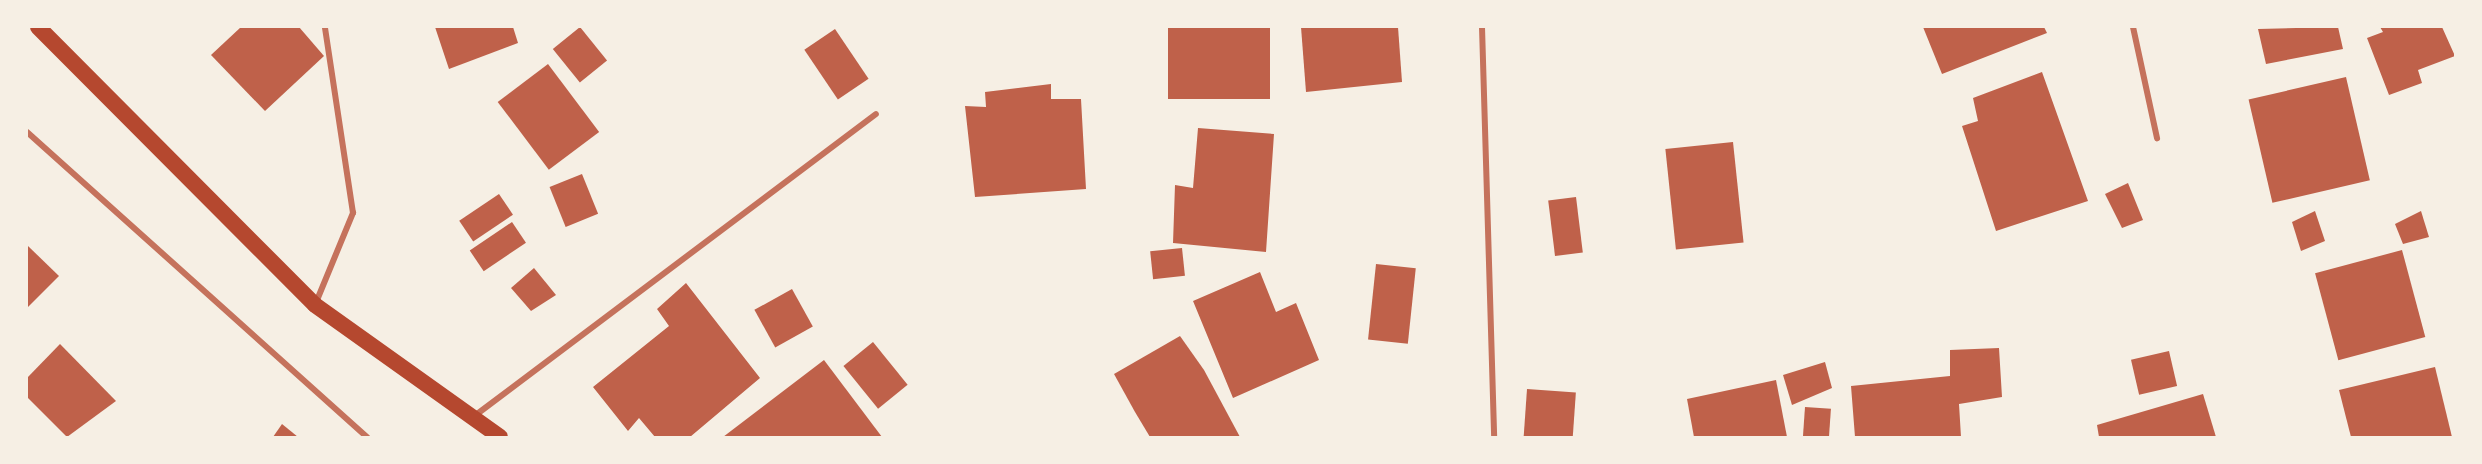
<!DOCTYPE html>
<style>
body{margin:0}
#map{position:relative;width:2482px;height:464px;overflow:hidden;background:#f6efe4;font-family:Raleway,sans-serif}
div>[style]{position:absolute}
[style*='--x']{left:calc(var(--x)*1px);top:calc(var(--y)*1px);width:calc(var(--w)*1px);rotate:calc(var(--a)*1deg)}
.building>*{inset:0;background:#bf614a;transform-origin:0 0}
.minor>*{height:6px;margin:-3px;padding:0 3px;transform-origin:3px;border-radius:3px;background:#c5725c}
.trunk>*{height:16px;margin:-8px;padding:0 8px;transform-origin:8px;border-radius:8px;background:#b5482f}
span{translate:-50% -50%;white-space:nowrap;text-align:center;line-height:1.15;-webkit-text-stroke:6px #f6efe4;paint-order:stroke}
.frame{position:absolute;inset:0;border:28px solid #f6efe4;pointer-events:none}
</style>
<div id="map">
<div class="building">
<i style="clip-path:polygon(241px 27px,299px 27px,324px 56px,265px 111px,211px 55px)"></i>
<i style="clip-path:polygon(435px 27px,513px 27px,518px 43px,449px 69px)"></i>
<i style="left:580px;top:27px;width:43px;height:35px;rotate:51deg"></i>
<i style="left:1168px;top:27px;width:102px;height:72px"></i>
<i style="clip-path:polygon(1301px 27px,1398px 27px,1402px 82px,1306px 92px)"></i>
<i style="clip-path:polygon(1923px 27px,2044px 27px,2047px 33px,1942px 74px)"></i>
<i style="clip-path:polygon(2338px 27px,2343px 49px,2266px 64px,2258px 29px)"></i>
<i style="clip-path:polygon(2380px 27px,2442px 27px,2455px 56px,2418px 70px,2422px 83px,2389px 95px,2367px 38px,2383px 32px)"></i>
<i style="left:835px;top:29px;width:60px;height:37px;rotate:56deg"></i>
<i style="left:548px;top:64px;width:85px;height:63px;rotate:53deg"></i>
<i style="clip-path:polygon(2042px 72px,2088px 201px,1996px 231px,1962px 126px,1978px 121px,1973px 98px)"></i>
<i style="left:2346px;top:77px;width:106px;height:100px;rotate:77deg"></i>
<i style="clip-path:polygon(1051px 84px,1051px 99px,1081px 99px,1086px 189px,975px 197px,965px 106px,986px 107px,985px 92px)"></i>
<i style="clip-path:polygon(1198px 128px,1274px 134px,1266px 252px,1173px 243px,1175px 185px,1193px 188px)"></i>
<i style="left:1733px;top:142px;width:101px;height:68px;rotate:84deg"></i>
<i style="left:582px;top:174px;width:43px;height:35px;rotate:68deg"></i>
<i style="clip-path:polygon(2128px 183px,2143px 220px,2122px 228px,2105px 194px)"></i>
<i style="left:499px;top:194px;width:25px;height:48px;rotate:56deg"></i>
<i style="left:1576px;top:197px;width:56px;height:28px;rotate:83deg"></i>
<i style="clip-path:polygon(2315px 211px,2325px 241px,2301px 251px,2292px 222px)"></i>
<i style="clip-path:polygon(2421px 211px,2429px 237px,2403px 244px,2395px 224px)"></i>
<i style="left:512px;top:222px;width:25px;height:51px;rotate:56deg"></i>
<i style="clip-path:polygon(27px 245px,59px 276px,27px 308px)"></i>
<i style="left:1182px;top:248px;width:28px;height:32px;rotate:84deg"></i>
<i style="left:2402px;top:250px;width:90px;height:90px;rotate:75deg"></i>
<i style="left:1376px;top:264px;width:40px;height:76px;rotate:6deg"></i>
<i style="clip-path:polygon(534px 268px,556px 295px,531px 311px,511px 288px)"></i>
<i style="clip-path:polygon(1260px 272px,1276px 312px,1296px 303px,1319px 360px,1233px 398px,1193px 301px)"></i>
<i style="clip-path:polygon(686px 283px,760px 378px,690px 437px,655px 437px,639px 418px,628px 431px,593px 387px,669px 326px,657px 309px)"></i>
<i style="left:792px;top:289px;width:43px;height:43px;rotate:61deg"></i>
<i style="clip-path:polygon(1180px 336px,1204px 370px,1240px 437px,1150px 437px,1135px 412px,1114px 374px)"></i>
<i style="left:873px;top:342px;width:55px;height:38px;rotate:51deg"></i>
<i style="clip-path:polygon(60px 344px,116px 401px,67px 437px,27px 397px,27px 378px)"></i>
<i style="clip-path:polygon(1999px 348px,2002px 397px,1959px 404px,1961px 437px,1855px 437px,1851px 386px,1950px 376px,1950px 350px)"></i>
<i style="left:2169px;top:351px;width:36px;height:39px;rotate:77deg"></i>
<i style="clip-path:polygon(824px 360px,882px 437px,723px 437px)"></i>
<i style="clip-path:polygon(1825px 362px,1832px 388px,1792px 405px,1783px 375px)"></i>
<i style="clip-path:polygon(2435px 367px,2452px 437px,2351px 437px,2339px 390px)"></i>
<i style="clip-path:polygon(1776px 380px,1787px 437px,1694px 437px,1687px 399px)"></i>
<i style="left:1527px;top:389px;width:49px;height:48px;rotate:4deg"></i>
<i style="clip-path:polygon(2203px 394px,2216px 437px,2099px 437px,2097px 425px)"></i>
<i style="left:1805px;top:407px;width:26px;height:30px;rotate:4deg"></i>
<i style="clip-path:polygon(282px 424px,298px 437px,273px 437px)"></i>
</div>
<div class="minor">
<i style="--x:1482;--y:27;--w:410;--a:88.3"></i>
<i style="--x:2133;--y:27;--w:114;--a:77.8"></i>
<i style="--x:27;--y:132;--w:457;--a:41.9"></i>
<i style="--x:315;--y:305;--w:100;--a:-67.6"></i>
<i style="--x:353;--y:213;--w:188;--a:-98.6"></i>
<i style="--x:473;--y:417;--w:504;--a:-36.94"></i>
</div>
<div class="trunk">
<i style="--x:38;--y:27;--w:392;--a:45.1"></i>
<i style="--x:315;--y:305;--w:227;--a:35.5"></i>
</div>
<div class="frame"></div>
</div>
